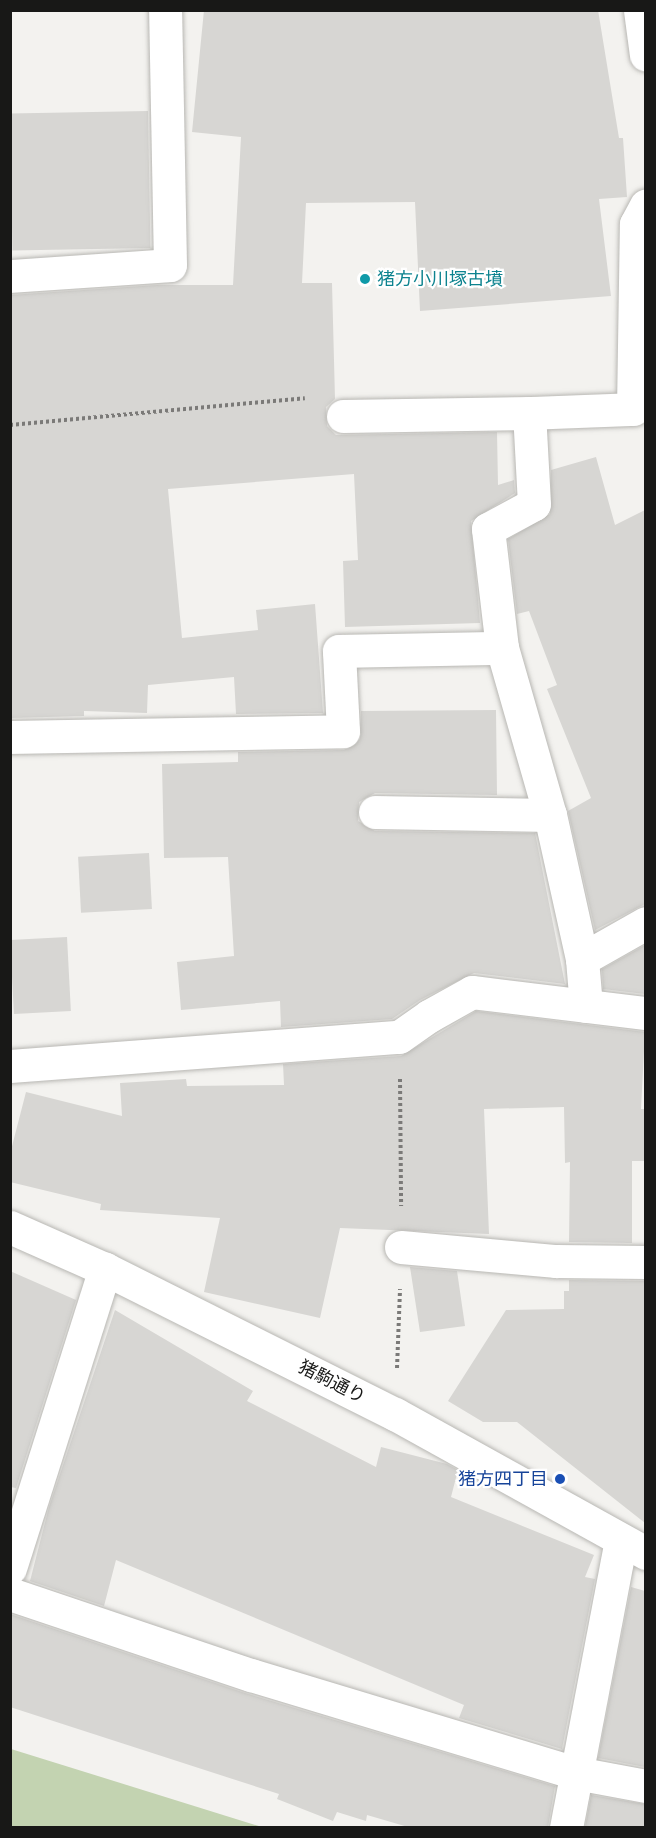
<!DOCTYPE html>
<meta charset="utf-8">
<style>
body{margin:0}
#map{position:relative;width:656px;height:1838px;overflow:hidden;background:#f3f2ef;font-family:Montserrat,"Noto Sans JP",sans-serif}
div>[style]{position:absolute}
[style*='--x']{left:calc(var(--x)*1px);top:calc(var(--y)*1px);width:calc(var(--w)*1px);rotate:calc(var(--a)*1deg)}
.green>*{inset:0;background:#c3d3b1}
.building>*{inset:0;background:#d7d6d3;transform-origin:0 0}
.path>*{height:4px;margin-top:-2px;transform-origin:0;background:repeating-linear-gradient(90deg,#7b7a78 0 3px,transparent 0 6px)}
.roads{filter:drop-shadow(0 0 2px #b8b7b3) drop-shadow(0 0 2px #b8b7b3)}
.minor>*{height:33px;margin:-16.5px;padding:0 16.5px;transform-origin:16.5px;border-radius:16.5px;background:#fff}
.dots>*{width:16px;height:16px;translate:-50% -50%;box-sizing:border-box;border:3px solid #fff;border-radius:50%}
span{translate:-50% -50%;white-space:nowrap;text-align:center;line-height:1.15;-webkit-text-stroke:4.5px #fff;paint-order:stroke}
.culture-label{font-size:18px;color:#0d838f}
.left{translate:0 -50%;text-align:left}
.street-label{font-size:18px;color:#181817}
.transit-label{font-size:18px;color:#164399}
.right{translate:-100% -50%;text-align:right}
.frame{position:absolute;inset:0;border:12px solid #181817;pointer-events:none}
</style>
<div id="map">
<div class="green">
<i style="clip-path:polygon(11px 1749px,262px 1827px,11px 1827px)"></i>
</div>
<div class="building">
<i style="clip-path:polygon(204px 10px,598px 10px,619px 138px,623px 138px,627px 197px,599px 199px,611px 296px,420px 311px,415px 202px,306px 203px,302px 283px,332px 283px,335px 399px,326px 407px,327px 426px,336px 435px,497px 432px,498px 485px,514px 480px,515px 493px,471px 521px,480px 623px,345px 627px,343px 561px,358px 560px,354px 474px,168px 489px,182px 638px,258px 630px,256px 610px,315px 604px,323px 713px,236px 714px,234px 677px,148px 685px,147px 713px,84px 711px,84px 716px,10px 718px,10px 295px,157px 285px,233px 285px,241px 137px,192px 132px)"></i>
<i style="left:148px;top:111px;width:137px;height:138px;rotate:89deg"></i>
<i style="clip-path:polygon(596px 457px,615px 525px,645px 510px,645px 904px,595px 930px,568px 811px,591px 798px,547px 689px,557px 685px,529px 611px,517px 614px,508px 539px,550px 514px,551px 470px)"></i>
<i style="clip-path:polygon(496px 710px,497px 795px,375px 793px,359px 802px,358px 821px,375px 831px,535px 833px,565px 984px,474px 973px,420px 1000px,392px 1019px,281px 1027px,280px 1001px,181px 1010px,177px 962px,234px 956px,228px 857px,164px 858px,162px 764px,238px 762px,238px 752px,344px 750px,360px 739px,361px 711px)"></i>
<i style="left:149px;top:853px;width:56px;height:71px;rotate:87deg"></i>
<i style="left:67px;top:937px;width:74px;height:57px;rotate:87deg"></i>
<i style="clip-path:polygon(645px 945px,645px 994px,603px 989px,602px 969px)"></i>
<i style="clip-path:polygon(476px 1011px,645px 1032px,641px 1109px,645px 1109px,645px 1161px,632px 1161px,632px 1243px,569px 1242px,570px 1162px,565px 1163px,564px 1107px,484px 1109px,489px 1234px,340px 1228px,320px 1318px,204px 1292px,220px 1218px,100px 1210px,101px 1204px,10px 1182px,10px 1154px,26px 1092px,122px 1116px,120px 1083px,186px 1079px,187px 1086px,284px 1085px,283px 1064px,401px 1056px)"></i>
<i style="clip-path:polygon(410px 1267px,457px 1271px,465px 1326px,420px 1332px)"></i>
<i style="clip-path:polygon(10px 1271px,76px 1300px,16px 1488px,10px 1487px)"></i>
<i style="clip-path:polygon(569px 1280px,645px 1281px,645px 1523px,517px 1422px,483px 1422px,448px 1401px,506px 1310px,564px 1309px,564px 1291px,569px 1291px)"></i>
<i style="clip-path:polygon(115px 1310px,253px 1391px,247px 1401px,376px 1467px,381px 1447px,447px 1464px,458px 1470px,451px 1497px,594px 1555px,585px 1577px,595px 1579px,562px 1749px,459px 1718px,464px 1705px,116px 1560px,104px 1606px,30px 1581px,49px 1507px)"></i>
<i style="clip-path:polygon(631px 1587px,645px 1591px,645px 1767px,598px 1758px)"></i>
<i style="clip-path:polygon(10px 1614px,245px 1693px,555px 1786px,548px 1827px,408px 1827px,367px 1815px,366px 1821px,337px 1812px,333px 1821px,277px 1799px,279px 1794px,10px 1707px)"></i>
<i style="clip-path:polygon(591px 1795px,645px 1804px,645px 1827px,585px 1827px)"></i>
</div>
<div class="path">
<i style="--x:10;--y:425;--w:296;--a:-5.2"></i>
<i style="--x:400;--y:1079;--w:127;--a:89.5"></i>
<i style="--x:397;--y:1368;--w:79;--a:-87.8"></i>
</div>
<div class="roads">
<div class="minor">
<i style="--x:640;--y:10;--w:45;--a:82.4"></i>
<i style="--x:10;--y:276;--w:160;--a:-3.9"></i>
<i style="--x:170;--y:265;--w:255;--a:-91.1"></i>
<i style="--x:343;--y:416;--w:186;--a:-0.9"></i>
<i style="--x:10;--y:737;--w:333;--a:-1"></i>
<i style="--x:343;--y:731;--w:80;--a:-92.9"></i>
<i style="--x:339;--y:651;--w:163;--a:-1.1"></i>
<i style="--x:375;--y:812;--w:175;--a:1"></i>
<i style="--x:582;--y:959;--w:73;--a:-29.4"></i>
<i style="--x:586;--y:1006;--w:47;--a:-94.9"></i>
<i style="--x:582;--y:959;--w:148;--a:-102.5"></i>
<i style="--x:550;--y:815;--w:174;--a:-106"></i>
<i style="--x:502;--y:648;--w:120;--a:-96.7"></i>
<i style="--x:488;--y:529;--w:52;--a:-28.5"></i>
<i style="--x:534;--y:504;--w:91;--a:-93.1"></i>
<i style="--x:529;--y:413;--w:104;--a:-2.2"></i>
<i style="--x:633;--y:409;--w:185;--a:-89.1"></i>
<i style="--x:636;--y:224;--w:21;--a:-62"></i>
<i style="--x:10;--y:1066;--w:390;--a:-4.3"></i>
<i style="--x:399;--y:1037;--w:37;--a:-35"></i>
<i style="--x:429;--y:1016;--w:49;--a:-29.2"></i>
<i style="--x:472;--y:992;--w:175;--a:6.9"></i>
<i style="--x:10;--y:1227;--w:104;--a:23.9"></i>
<i style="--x:105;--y:1269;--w:324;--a:26.6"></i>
<i style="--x:395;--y:1414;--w:287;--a:29"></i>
<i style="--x:401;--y:1247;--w:156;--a:5.2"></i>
<i style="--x:556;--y:1261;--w:90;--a:0.6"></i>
<i style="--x:10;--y:1568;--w:314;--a:-72.4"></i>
<i style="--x:10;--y:1594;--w:254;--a:18.6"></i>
<i style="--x:251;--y:1675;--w:339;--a:16.8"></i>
<i style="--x:576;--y:1773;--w:71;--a:10.5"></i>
<i style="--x:566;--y:1828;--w:292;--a:-79.2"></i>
</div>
</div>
<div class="dots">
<i style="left:365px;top:279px;background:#0f9aa8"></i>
<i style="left:560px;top:1479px;background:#1a4fb4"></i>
</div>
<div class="culture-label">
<span class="left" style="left:377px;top:279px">猪方小川塚古墳</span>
</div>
<div class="street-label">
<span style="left:332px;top:1382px;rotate:27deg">猪駒通り</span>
</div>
<div class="transit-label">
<span class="right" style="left:548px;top:1479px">猪方四丁目</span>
</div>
<div class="frame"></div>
</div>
